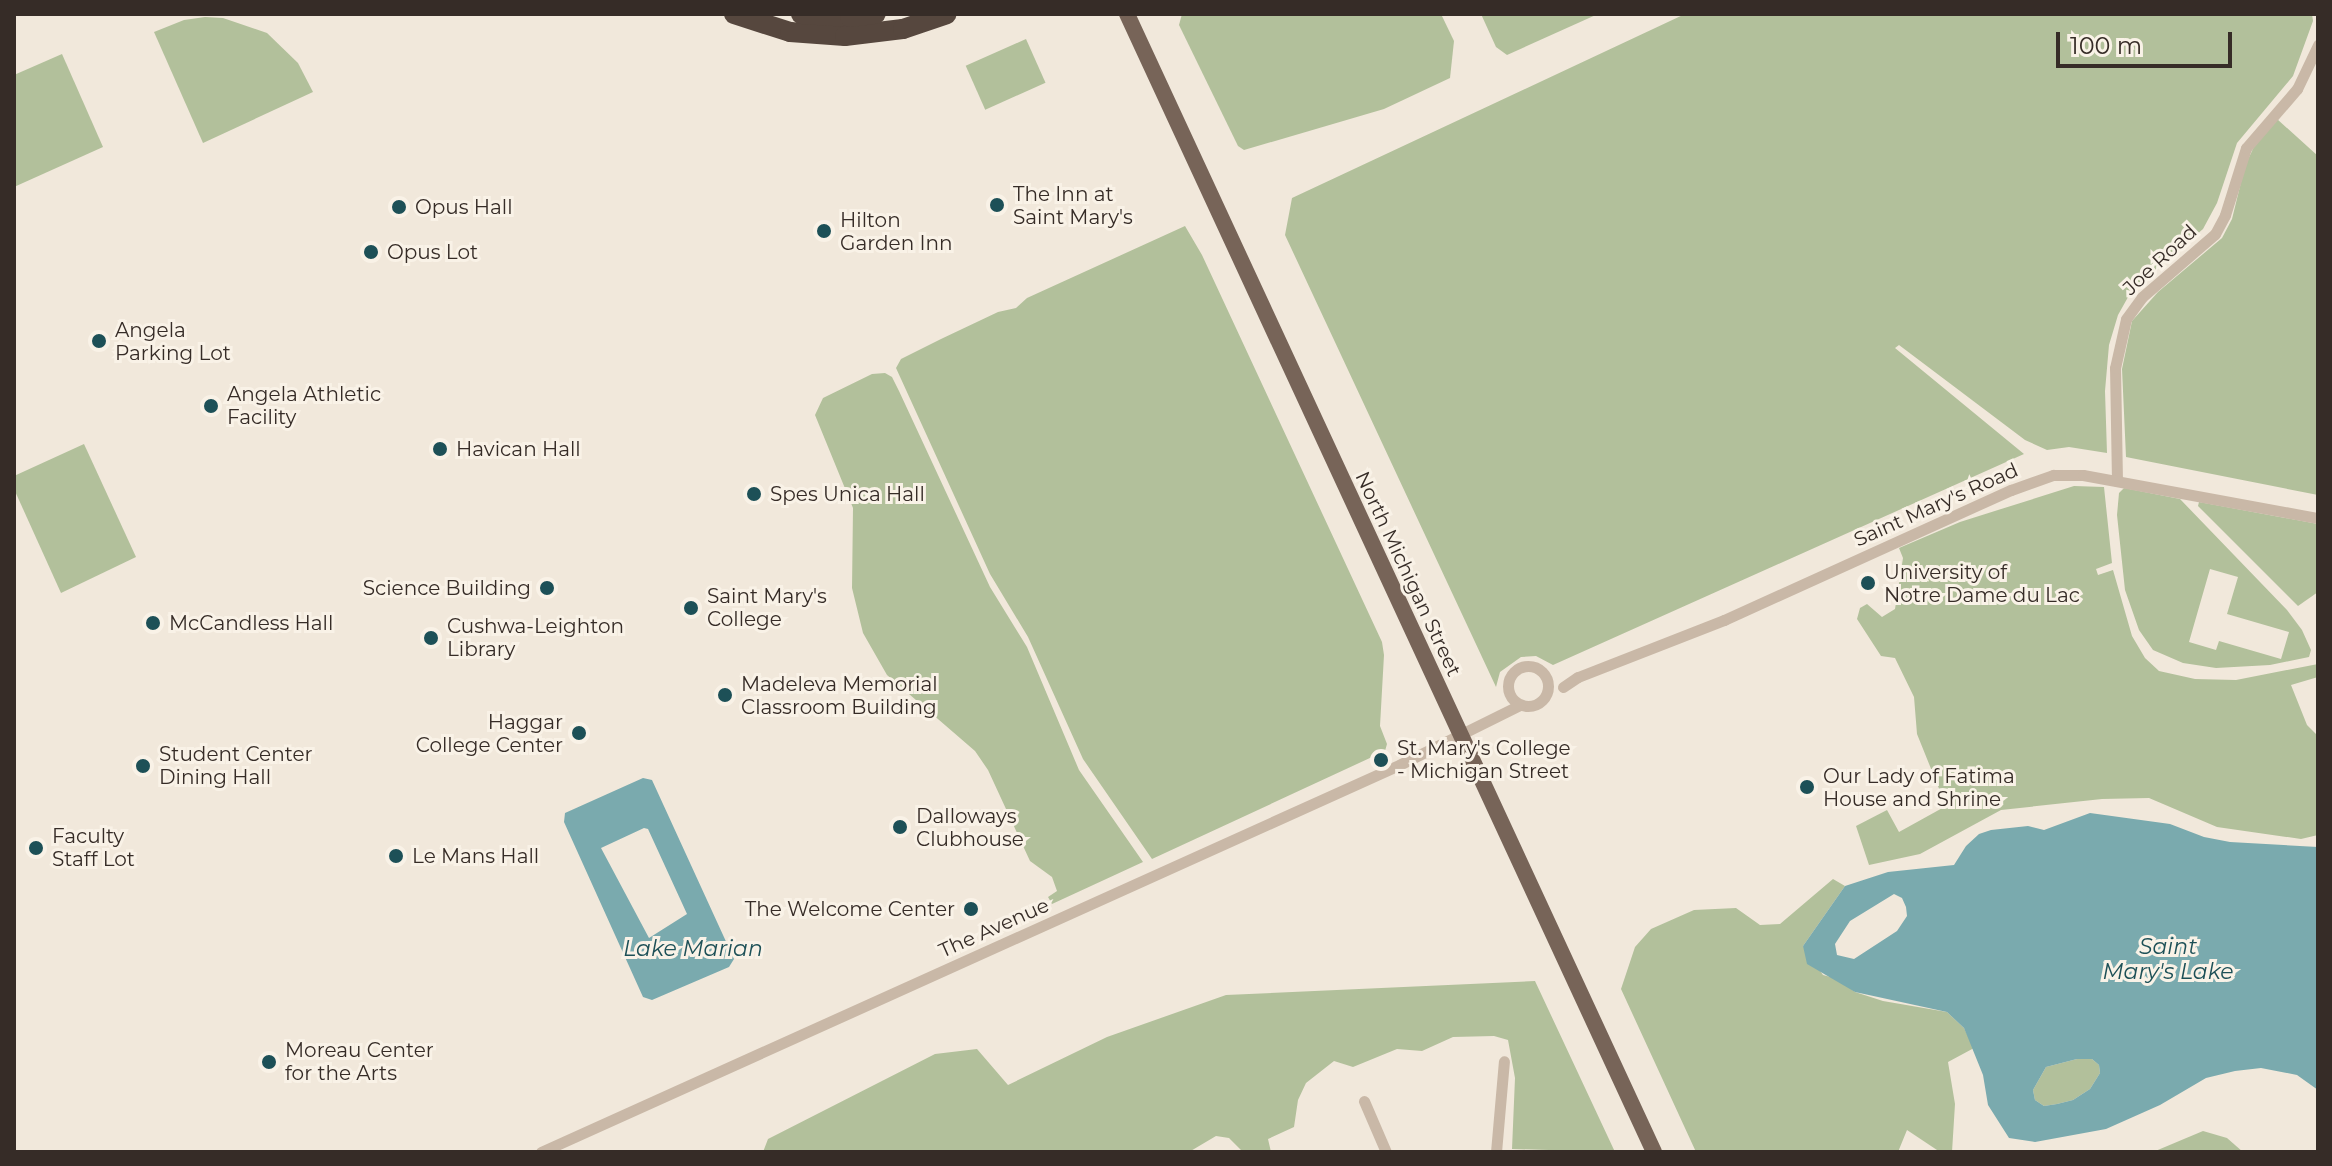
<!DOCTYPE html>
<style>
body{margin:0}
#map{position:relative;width:2332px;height:1166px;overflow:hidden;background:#f1e8db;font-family:Montserrat,sans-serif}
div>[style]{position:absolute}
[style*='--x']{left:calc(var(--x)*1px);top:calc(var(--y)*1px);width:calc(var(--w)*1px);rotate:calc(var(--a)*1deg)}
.green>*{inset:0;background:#b2c09b;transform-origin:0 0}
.water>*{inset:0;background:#7aaaae}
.minor>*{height:11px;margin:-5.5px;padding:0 5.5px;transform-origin:5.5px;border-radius:5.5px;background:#c9b8a7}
.minor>.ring{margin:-5.5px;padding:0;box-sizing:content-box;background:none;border:11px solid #c9b8a7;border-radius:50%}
.primary>*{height:16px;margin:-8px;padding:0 8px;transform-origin:8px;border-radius:8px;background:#776458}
.motorway>*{height:20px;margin:-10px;padding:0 10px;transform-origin:10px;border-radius:10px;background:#56473e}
.dots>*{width:22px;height:22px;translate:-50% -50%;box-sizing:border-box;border:4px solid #f9f2e7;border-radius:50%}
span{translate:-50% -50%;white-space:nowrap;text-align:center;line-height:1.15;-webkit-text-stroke:6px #f9f2e7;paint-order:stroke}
.poi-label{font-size:20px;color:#362c27}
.left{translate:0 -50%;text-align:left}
.right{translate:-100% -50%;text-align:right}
.street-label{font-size:20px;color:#362c27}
.water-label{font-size:22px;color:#1d5057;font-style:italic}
.frame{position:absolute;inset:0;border:16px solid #362c27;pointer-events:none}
.scale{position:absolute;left:2056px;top:32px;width:176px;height:36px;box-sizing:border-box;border:4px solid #362c27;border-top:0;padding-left:10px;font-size:24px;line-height:28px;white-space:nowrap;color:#362c27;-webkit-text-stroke:6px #f9f2e7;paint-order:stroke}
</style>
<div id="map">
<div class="green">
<i style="clip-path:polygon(1182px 14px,1441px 14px,1454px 41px,1450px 78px,1384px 109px,1244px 150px,1238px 146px,1179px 25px)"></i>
<i style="clip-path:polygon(1481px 14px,1598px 14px,1507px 55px,1496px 47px)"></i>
<i style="clip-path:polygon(1685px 14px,2312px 14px,2313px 21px,2293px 76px,2237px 143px,2217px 203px,2203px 229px,2132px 290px,2118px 315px,2109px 345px,2105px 391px,2107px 453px,2069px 447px,2047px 450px,2025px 440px,1899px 345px,1895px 348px,2024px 454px,1553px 665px,1536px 656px,1521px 657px,1500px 672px,1496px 687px,1285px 235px,1292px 198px)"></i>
<i style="clip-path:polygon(205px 17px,223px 18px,267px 33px,298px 63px,313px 92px,203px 143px,154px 32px,184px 20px)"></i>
<i style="left:1026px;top:39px;width:48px;height:66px;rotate:66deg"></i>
<i style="clip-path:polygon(62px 54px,103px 147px,14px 187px,14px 75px)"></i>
<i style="clip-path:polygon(2277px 119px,2318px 156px,2318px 495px,2126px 457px,2122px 369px,2132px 321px,2158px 292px,2222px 238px,2232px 219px,2245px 166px,2258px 138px)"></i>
<i style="clip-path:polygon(1185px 226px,1202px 255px,1382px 642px,1384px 655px,1380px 726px,1387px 744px,1385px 751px,1152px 859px,1083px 759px,1028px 637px,990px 574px,896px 368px,901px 359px,941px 339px,998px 312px,1016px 308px,1027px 298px)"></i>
<i style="clip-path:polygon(885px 373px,892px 377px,899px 391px,990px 587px,1027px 647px,1079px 770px,1143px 862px,1052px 904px,1048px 897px,1057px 891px,1052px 877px,1030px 861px,988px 770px,975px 751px,887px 675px,863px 633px,852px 588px,853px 508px,815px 415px,823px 398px,872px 374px)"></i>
<i style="clip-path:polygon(84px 444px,136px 557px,61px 593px,14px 489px,14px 476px)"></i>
<i style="clip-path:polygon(2074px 486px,2104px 487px,2112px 563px,2096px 569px,2098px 575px,2113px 570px,2132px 636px,2145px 658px,2159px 671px,2195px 679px,2236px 680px,2318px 664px,2318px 677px,2291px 685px,2307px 725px,2318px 736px,2318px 835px,2301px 839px,2217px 827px,2149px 798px,2102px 799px,2001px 810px,1920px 854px,1869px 865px,1856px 826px,1887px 810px,1899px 832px,1946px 806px,1917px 734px,1914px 697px,1895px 658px,1881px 656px,1857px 619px,1860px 608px,1867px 604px,1882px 617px,1895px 609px,1903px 558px,1899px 548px,1960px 522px)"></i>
<i style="clip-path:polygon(evenodd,2124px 488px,2180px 499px,2287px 610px,2302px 630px,2311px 650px,2309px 657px,2270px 665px,2216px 668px,2183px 663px,2153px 650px,2139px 630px,2125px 590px,2117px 515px,2119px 493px,2124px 488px,2210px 569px,2238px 577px,2227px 614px,2289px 632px,2281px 659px,2219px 641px,2216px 650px,2189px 642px,2210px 569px)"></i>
<i style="clip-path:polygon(2199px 502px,2318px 524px,2318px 592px,2298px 606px,2198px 506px)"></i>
<i style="clip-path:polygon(1833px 879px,1845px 886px,1803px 946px,1823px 975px,1838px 979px,1855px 992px,1883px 1001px,1947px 1012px,1964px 1028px,1974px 1048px,1948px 1062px,1955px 1104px,1952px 1152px,1940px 1152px,1907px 1130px,1898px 1152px,1696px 1152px,1621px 989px,1635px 947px,1651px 929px,1694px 910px,1736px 908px,1760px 925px,1780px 924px)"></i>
<i style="clip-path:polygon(1535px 981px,1615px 1152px,1512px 1149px,1515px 1078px,1508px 1040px,1494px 1036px,1453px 1037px,1422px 1051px,1397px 1049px,1353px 1067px,1334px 1061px,1306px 1083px,1298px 1100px,1294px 1127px,1268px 1139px,1271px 1152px,1243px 1152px,1229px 1138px,1216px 1136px,1189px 1152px,763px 1152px,768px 1139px,935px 1054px,977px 1049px,1008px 1085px,1107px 1037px,1226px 995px)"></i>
<i style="clip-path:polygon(2077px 1059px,2092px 1059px,2099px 1065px,2100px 1073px,2090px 1089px,2073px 1100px,2057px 1104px,2044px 1106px,2035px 1100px,2033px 1090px,2046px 1067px)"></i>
<i style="clip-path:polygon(2203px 1131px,2227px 1138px,2243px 1152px,2153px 1152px)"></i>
</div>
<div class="water">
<i style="clip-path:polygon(evenodd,643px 778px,652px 780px,734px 959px,729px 967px,652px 1000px,643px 997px,564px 822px,565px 813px,643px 778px,644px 828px,648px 829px,687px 914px,649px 938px,601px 848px,644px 828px)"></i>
<i style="clip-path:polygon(evenodd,2090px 813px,2170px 824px,2204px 837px,2230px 842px,2318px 847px,2318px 1090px,2297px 1075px,2261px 1068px,2235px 1071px,2206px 1078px,2160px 1105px,2106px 1129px,2035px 1142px,2009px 1138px,1988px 1105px,1983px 1075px,1964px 1028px,1947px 1012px,1855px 992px,1807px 964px,1803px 946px,1845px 886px,1888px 872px,1954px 865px,1966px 846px,1979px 834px,1991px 830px,2028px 826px,2044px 830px,2090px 813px,1894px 894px,1902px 898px,1906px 907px,1907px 916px,1897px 931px,1854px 959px,1837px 955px,1835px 944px,1850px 921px,1894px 894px,2090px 813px,2077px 1059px,2092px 1059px,2099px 1065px,2100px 1073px,2090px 1089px,2073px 1100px,2057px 1104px,2044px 1106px,2035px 1100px,2033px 1090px,2046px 1067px,2077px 1059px)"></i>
</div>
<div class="minor">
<i style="--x:2117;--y:481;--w:113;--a:-91"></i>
<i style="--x:2115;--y:368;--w:50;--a:-77.3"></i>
<i style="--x:2126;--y:319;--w:27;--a:-54"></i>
<i style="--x:2142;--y:297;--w:96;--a:-40.8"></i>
<i style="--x:2215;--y:234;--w:21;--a:-62"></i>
<i style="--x:2225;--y:215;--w:70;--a:-72.6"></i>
<i style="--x:2246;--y:148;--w:78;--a:-49.2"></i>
<i style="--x:2297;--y:89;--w:49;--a:-64.5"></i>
<i class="ring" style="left:1508px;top:666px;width:29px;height:29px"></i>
<i style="--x:1563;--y:687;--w:18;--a:-34"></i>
<i style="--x:1578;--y:677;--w:157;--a:-21.3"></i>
<i style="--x:1724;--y:620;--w:315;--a:-24.4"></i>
<i style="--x:2011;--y:490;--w:45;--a:-19.7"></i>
<i style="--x:2053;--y:475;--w:30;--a:0"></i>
<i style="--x:2083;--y:475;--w:239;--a:10.4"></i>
<i style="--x:1364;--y:1101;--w:56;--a:66.7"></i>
<i style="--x:541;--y:1152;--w:943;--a:-24.28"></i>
<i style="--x:1401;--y:764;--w:133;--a:-26.4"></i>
<i style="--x:1496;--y:1152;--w:91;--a:-85"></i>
</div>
<div class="primary">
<i style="--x:1127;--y:14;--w:1254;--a:65.15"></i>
</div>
<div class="motorway">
<i style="--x:734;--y:14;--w:59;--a:17.8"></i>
<i style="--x:790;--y:32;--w:55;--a:4.2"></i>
<i style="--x:845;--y:36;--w:58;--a:-6.9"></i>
<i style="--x:903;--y:29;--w:46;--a:-18.8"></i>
<i style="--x:801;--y:14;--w:49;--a:3.5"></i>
<i style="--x:850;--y:17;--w:26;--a:-7"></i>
</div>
<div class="dots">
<i style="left:997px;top:205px;background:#1d5057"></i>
<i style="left:399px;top:207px;background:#1d5057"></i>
<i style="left:824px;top:231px;background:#1d5057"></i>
<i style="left:371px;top:252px;background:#1d5057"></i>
<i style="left:99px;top:341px;background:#1d5057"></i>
<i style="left:211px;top:406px;background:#1d5057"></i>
<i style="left:440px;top:449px;background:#1d5057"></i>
<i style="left:754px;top:494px;background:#1d5057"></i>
<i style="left:1868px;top:583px;background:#1d5057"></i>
<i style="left:547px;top:588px;background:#1d5057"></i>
<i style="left:691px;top:608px;background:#1d5057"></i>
<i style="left:153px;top:623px;background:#1d5057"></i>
<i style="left:431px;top:638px;background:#1d5057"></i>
<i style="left:725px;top:695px;background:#1d5057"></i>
<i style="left:579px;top:733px;background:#1d5057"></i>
<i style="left:1381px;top:760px;background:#1d5057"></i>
<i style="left:143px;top:766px;background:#1d5057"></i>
<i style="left:1807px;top:787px;background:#1d5057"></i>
<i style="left:900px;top:827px;background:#1d5057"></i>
<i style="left:36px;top:848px;background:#1d5057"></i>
<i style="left:396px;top:856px;background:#1d5057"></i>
<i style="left:971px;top:909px;background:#1d5057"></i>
<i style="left:269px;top:1062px;background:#1d5057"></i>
</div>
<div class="poi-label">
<span class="left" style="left:1013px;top:206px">The Inn at<br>Saint Mary's</span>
<span class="left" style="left:415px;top:207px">Opus Hall</span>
<span class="left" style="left:840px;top:232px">Hilton<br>Garden Inn</span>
<span class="left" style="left:387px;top:252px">Opus Lot</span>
<span class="left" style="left:115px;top:342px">Angela<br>Parking Lot</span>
<span class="left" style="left:227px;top:406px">Angela Athletic<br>Facility</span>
<span class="left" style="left:456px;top:449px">Havican Hall</span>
<span class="left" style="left:770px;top:494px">Spes Unica Hall</span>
<span class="left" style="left:1884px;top:584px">University of<br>Notre Dame du Lac</span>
<span class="right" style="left:531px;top:588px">Science Building</span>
<span class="left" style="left:707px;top:608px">Saint Mary's<br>College</span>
<span class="left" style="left:169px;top:623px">McCandless Hall</span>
<span class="left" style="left:447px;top:638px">Cushwa-Leighton<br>Library</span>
<span class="left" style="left:741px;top:696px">Madeleva Memorial<br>Classroom Building</span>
<span class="right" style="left:563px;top:734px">Haggar<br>College Center</span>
<span class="left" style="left:1397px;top:760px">St. Mary's College<br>- Michigan Street</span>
<span class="left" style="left:159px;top:766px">Student Center<br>Dining Hall</span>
<span class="left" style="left:1823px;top:788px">Our Lady of Fatima<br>House and Shrine</span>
<span class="left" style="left:916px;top:828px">Dalloways<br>Clubhouse</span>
<span class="left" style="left:52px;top:848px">Faculty<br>Staff Lot</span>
<span class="left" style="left:412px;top:856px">Le Mans Hall</span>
<span class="right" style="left:955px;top:909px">The Welcome Center</span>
<span class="left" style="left:285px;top:1062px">Moreau Center<br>for the Arts</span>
</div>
<div class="street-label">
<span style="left:2160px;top:260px;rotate:-43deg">Joe Road</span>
<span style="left:1936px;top:505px;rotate:-24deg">Saint Mary's Road</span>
<span style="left:1408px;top:574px;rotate:65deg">North Michigan Street</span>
<span style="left:994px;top:928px;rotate:-24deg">The Avenue</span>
</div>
<div class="water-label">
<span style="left:2168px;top:959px">Saint<br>Mary's Lake</span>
<span style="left:693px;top:949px">Lake Marian</span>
</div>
<div class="frame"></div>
<div class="scale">100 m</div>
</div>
